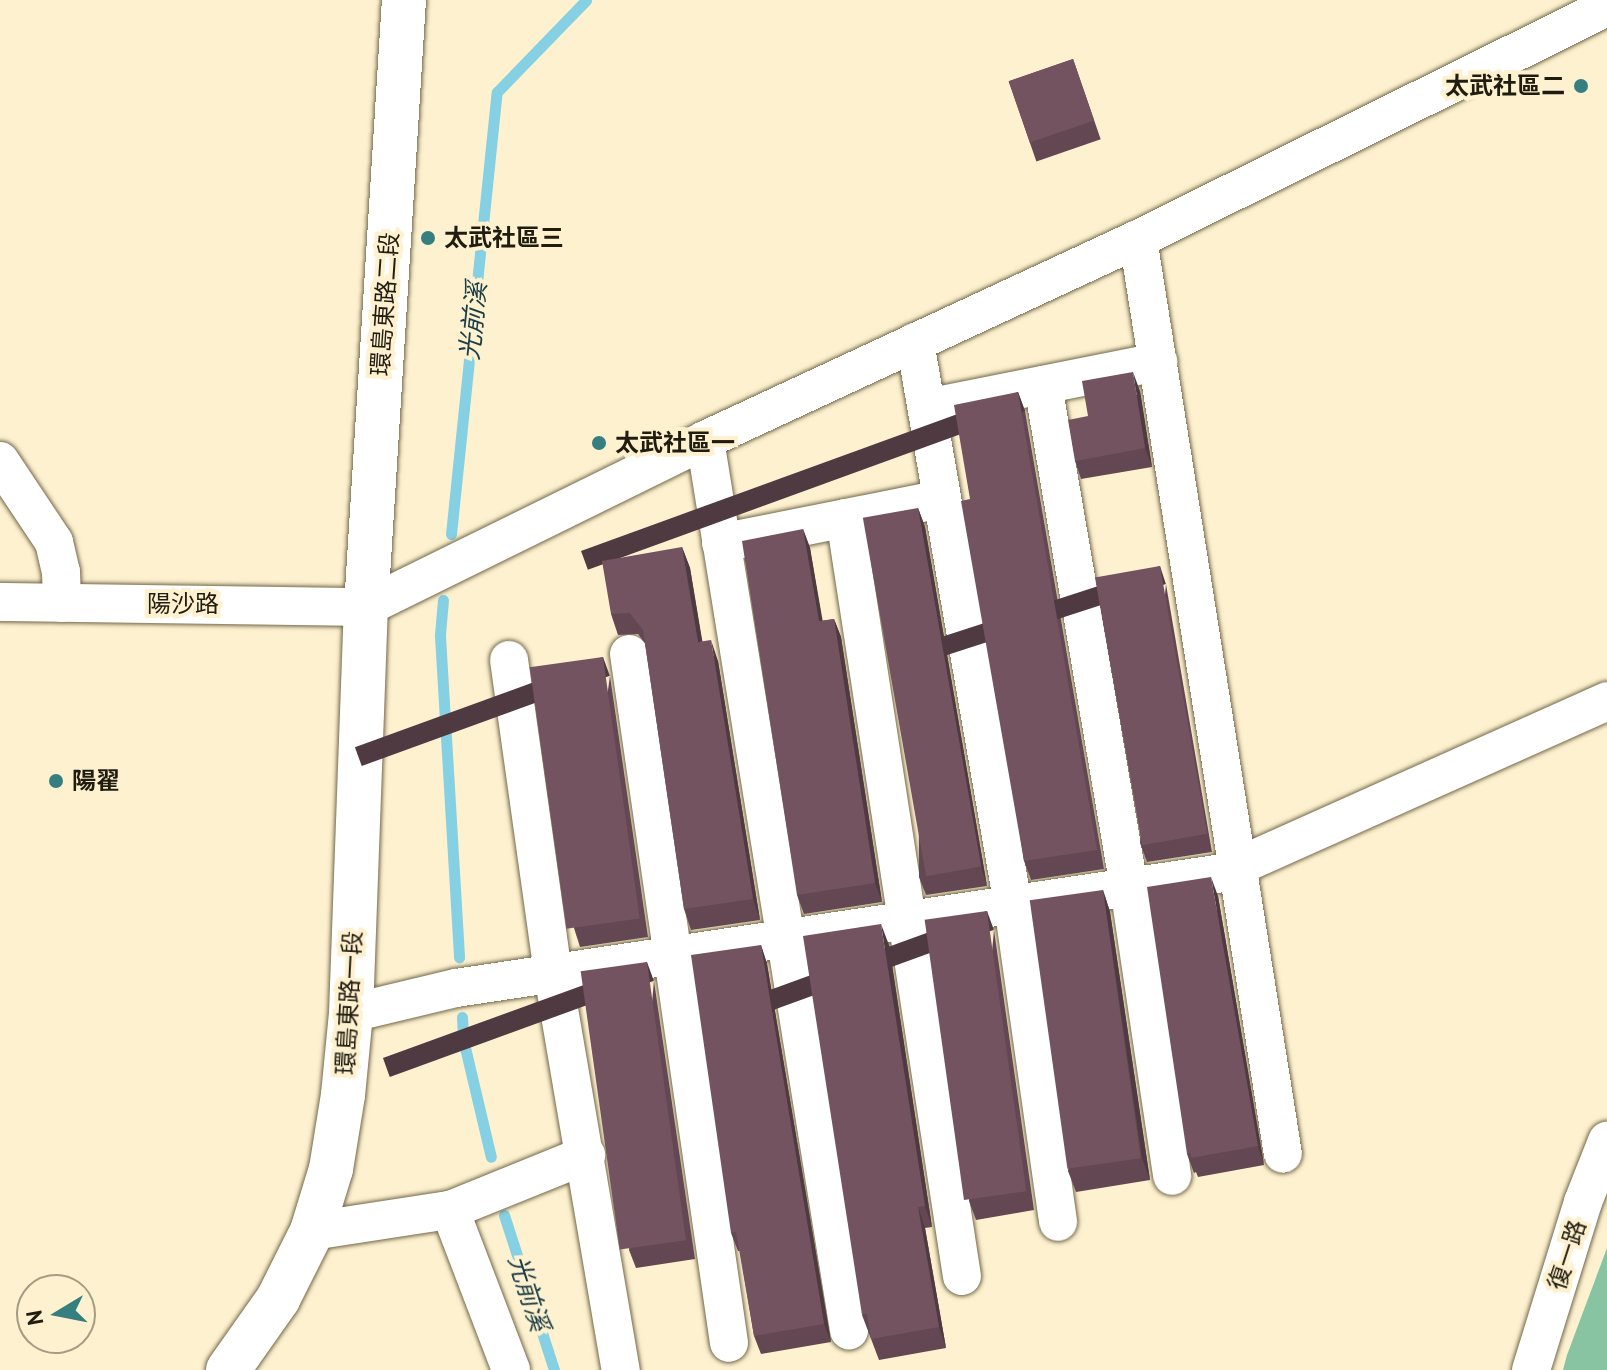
<!DOCTYPE html>
<meta charset="utf-8">
<style>
body{margin:0}
#map{position:relative;width:1607px;height:1370px;overflow:hidden;background:#fdf1cf;font-family:"PT Sans","Noto Sans TC",sans-serif}
div>[style]{position:absolute}
[style*='--x']{left:calc(var(--x)*1px);top:calc(var(--y)*1px);width:calc(var(--w)*1px);rotate:calc(var(--a)*1deg)}
.forest>*{inset:0;background:#89c4a2}
.stream>*{height:11px;margin:-5.5px;padding:0 5.5px;transform-origin:5.5px;border-radius:5.5px;background:#86d0e3}
.roads{filter:drop-shadow(0 0 2px #726749) drop-shadow(0 0 2px #726749)}
.minor>*{height:38px;margin:-19px;padding:0 19px;transform-origin:19px;border-radius:19px;background:#fff}
.major>*{height:44px;margin:-22px;padding:0 22px;transform-origin:22px;border-radius:22px;background:#fff}
.wall>*{inset:0;background:#634752;transform-origin:0 0}
.shaded-wall>*{inset:0;background:#503a42;transform-origin:0 0}
.building>*{inset:0;background:#73535f;transform-origin:0 0}
.dots>*{width:22px;height:22px;translate:-50% -50%;box-sizing:border-box;border:4px solid #fdf1cf;border-radius:50%}
span{translate:-50% -50%;white-space:nowrap;text-align:center;line-height:1.15;-webkit-text-stroke:8px #fdf1cf;paint-order:stroke}
.poi-label{font-size:24px;color:#211c10;font-weight:700}
.right{translate:-100% -50%;text-align:right}
.left{translate:0 -50%;text-align:left}
.street-label{font-size:24px;color:#211c10}
.water-label{font-size:26px;color:#1a3d46;font-style:italic}
.north{position:absolute;left:16px;top:1274px;width:80px;height:80px;box-sizing:border-box;background:#fdf1cf;border:2px solid #a59c83;border-radius:50%;rotate:260deg;font-size:22px;font-weight:700;line-height:32px;text-align:center;color:#211c10}
.north::after{content:'';display:block;margin:auto;width:28px;height:36px;background:#367f81;clip-path:polygon(50% 0,100% 100%,50% 72%,0 100%)}
</style>
<div id="map">
<div class="forest">
<i style="clip-path:polygon(1607px 1248px,1607px 1370px,1563px 1370px,1567px 1355px)"></i>
</div>
<div class="stream">
<i style="--x:451;--y:534;--w:444;--a:-84.1"></i>
<i style="--x:497;--y:92;--w:128;--a:-45.9"></i>
<i style="--x:443;--y:600;--w:36;--a:95"></i>
<i style="--x:440;--y:636;--w:322;--a:86.6"></i>
<i style="--x:462;--y:1017;--w:22;--a:87"></i>
<i style="--x:463;--y:1039;--w:121;--a:76.7"></i>
<i style="--x:504;--y:1215;--w:163;--a:72.1"></i>
</div>
<div class="roads">
<div class="minor">
<i style="--x:1138;--y:239;--w:926;--a:81"></i>
<i style="--x:915;--y:342;--w:571;--a:80.13"></i>
<i style="--x:1013;--y:905;--w:320;--a:81.9"></i>
<i style="--x:1043;--y:385;--w:509;--a:80.28"></i>
<i style="--x:1129;--y:887;--w:292;--a:81.5"></i>
<i style="--x:927;--y:408;--w:236;--a:-11.3"></i>
<i style="--x:705;--y:440;--w:902;--a:80.81"></i>
<i style="--x:0;--y:461;--w:97;--a:56.3"></i>
<i style="--x:54;--y:542;--w:31;--a:77"></i>
<i style="--x:61;--y:572;--w:31;--a:88"></i>
<i style="--x:845;--y:518;--w:767;--a:81.23"></i>
<i style="--x:721;--y:543;--w:224;--a:-11.3"></i>
<i style="--x:0;--y:602;--w:366;--a:0.8"></i>
<i style="--x:366;--y:607;--w:378;--a:-26.2"></i>
<i style="--x:705;--y:440;--w:477;--a:-24.9"></i>
<i style="--x:1138;--y:239;--w:523;--a:-26.32"></i>
<i style="--x:629;--y:654;--w:696;--a:81.74"></i>
<i style="--x:509;--y:660;--w:317;--a:82"></i>
<i style="--x:553;--y:974;--w:402;--a:80.3"></i>
<i style="--x:351;--y:1013;--w:108;--a:-13.4"></i>
<i style="--x:456;--y:988;--w:776;--a:-8.53"></i>
<i style="--x:1223;--y:873;--w:421;--a:-24.1"></i>
<i style="--x:450;--y:1210;--w:171;--a:69.1"></i>
<i style="--x:312;--y:1231;--w:140;--a:-8.7"></i>
<i style="--x:450;--y:1210;--w:147;--a:-22"></i>
<i style="--x:1531;--y:1370;--w:176;--a:-72.8"></i>
<i style="--x:1583;--y:1202;--w:66;--a:-68.5"></i>
</div>
<div class="major">
<i style="--x:228;--y:1370;--w:87;--a:-54.8"></i>
<i style="--x:278;--y:1299;--w:76;--a:-63.4"></i>
<i style="--x:312;--y:1231;--w:65;--a:-73"></i>
<i style="--x:331;--y:1169;--w:75;--a:-80.8"></i>
<i style="--x:343;--y:1095;--w:82;--a:-84.4"></i>
<i style="--x:351;--y:1013;--w:406;--a:-87.9"></i>
<i style="--x:366;--y:607;--w:608;--a:-86.42"></i>
</div>
</div>
<div class="wall">
<i style="left:1073px;top:59px;width:85px;height:68px;rotate:71deg"></i>
<i style="clip-path:polygon(1140px 391px,1152px 467px,1081px 479px,1075px 461px)"></i>
<i style="clip-path:polygon(1018px 392px,1025px 411px,1104px 869px,1031px 880px,1024px 861px,970px 499px)"></i>
<i style="clip-path:polygon(918px 508px,925px 527px,987px 886px,926px 895px,919px 877px)"></i>
<i style="clip-path:polygon(803px 529px,810px 548px,822px 621px,834px 619px,841px 637px,882px 902px,804px 914px,797px 895px)"></i>
<i style="clip-path:polygon(682px 547px,690px 568px,702px 642px,718px 661px,760px 920px,691px 930px,684px 909px,645px 643px,638px 634px,618px 635px,611px 614px)"></i>
<i style="clip-path:polygon(1166px 584px,1212px 852px,1147px 862px,1140px 843px)"></i>
<i style="clip-path:polygon(610px 676px,648px 937px,580px 947px,574px 928px)"></i>
<i style="clip-path:polygon(1103px 890px,1110px 912px,1150px 1180px,1076px 1192px,1068px 1171px)"></i>
<i style="clip-path:polygon(1218px 896px,1264px 1165px,1198px 1177px,1196px 1172px,1194px 1173px,1187px 1154px)"></i>
<i style="clip-path:polygon(994px 930px,1034px 1210px,976px 1220px,969px 1201px)"></i>
<i style="clip-path:polygon(761px 945px,767px 964px,831px 1342px,761px 1354px,754px 1336px,740px 1251px,738px 1251px,731px 1233px)"></i>
<i style="clip-path:polygon(889px 945px,932px 1227px,925px 1228px,946px 1348px,879px 1360px,862px 1315px)"></i>
<i style="clip-path:polygon(654px 981px,695px 1259px,636px 1268px,629px 1250px)"></i>
</div>
<div class="shaded-wall">
<i style="clip-path:polygon(1133px 372px,1140px 391px,1152px 467px,1145px 448px)"></i>
<i style="left:1018px;top:392px;width:20px;height:465px;rotate:70deg"></i>
<i style="clip-path:polygon(918px 508px,925px 527px,987px 886px,981px 867px)"></i>
<i style="clip-path:polygon(803px 529px,810px 548px,826px 640px,819px 621px)"></i>
<i style="clip-path:polygon(682px 547px,690px 568px,706px 663px,698px 642px)"></i>
<i style="left:1160px;top:566px;width:19px;height:272px;rotate:72deg"></i>
<i style="clip-path:polygon(834px 619px,841px 637px,882px 902px,875px 883px)"></i>
<i style="clip-path:polygon(711px 640px,718px 661px,760px 920px,753px 899px)"></i>
<i style="left:603px;top:657px;width:20px;height:264px;rotate:70deg"></i>
<i style="clip-path:polygon(1211px 877px,1218px 896px,1264px 1165px,1258px 1146px)"></i>
<i style="clip-path:polygon(1103px 890px,1110px 912px,1150px 1180px,1142px 1158px)"></i>
<i style="left:987px;top:911px;width:20px;height:283px;rotate:70deg"></i>
<i style="clip-path:polygon(881px 924px,889px 945px,932px 1227px,925px 1206px)"></i>
<i style="clip-path:polygon(761px 945px,767px 964px,831px 1342px,824px 1324px)"></i>
<i style="left:647px;top:962px;width:20px;height:281px;rotate:70deg"></i>
<i style="clip-path:polygon(918px 1207px,925px 1228px,946px 1348px,939px 1327px)"></i>
</div>
<div class="building">
<i style="left:1073px;top:59px;width:65px;height:68px;rotate:71deg"></i>
<i style="clip-path:polygon(1133px 372px,1145px 448px,1075px 461px,1068px 420px,1088px 416px,1082px 381px)"></i>
<i style="clip-path:polygon(1018px 392px,1097px 850px,1024px 861px,961px 501px,970px 499px,954px 405px)"></i>
<i style="left:918px;top:508px;width:364px;height:56px;rotate:80deg"></i>
<i style="clip-path:polygon(803px 529px,819px 621px,834px 619px,875px 883px,797px 895px,742px 541px)"></i>
<i style="clip-path:polygon(682px 547px,698px 642px,711px 640px,753px 899px,684px 909px,643px 630px,630px 613px,611px 614px,602px 561px)"></i>
<i style="left:1160px;top:566px;width:272px;height:66px;rotate:80deg"></i>
<i style="left:603px;top:657px;width:264px;height:74px;rotate:82deg"></i>
<i style="clip-path:polygon(1211px 877px,1258px 1146px,1191px 1158px,1190px 1153px,1187px 1154px,1147px 887px)"></i>
<i style="left:1103px;top:890px;width:271px;height:74px;rotate:82deg"></i>
<i style="left:987px;top:911px;width:283px;height:63px;rotate:82deg"></i>
<i style="clip-path:polygon(881px 924px,925px 1206px,918px 1207px,939px 1327px,871px 1339px,867px 1314px,862px 1315px,803px 936px)"></i>
<i style="clip-path:polygon(761px 945px,824px 1324px,754px 1336px,736px 1232px,731px 1233px,691px 955px)"></i>
<i style="left:647px;top:962px;width:281px;height:67px;rotate:82deg"></i>
</div>
<div class="dots">
<i style="left:1581px;top:86px;background:#367f81"></i>
<i style="left:428px;top:238px;background:#367f81"></i>
<i style="left:599px;top:443px;background:#367f81"></i>
<i style="left:56px;top:781px;background:#367f81"></i>
</div>
<div class="poi-label">
<span class="right" style="left:1565px;top:86px">太武社區二</span>
<span class="left" style="left:444px;top:238px">太武社區三</span>
<span class="left" style="left:615px;top:443px">太武社區一</span>
<span class="left" style="left:72px;top:781px">陽翟</span>
</div>
<div class="street-label">
<span style="left:385px;top:304px;rotate:-86deg">環島東路二段</span>
<span style="left:183px;top:604px">陽沙路</span>
<span style="left:349px;top:1003px;rotate:-87deg">環島東路一段</span>
<span style="left:1567px;top:1255px;rotate:-72deg">復一路</span>
</div>
<div class="water-label">
<span style="left:473px;top:321px;rotate:-84deg">光前溪</span>
<span style="left:529px;top:1293px;rotate:72deg">光前溪</span>
</div>
<div class="north">N</div>
</div>
